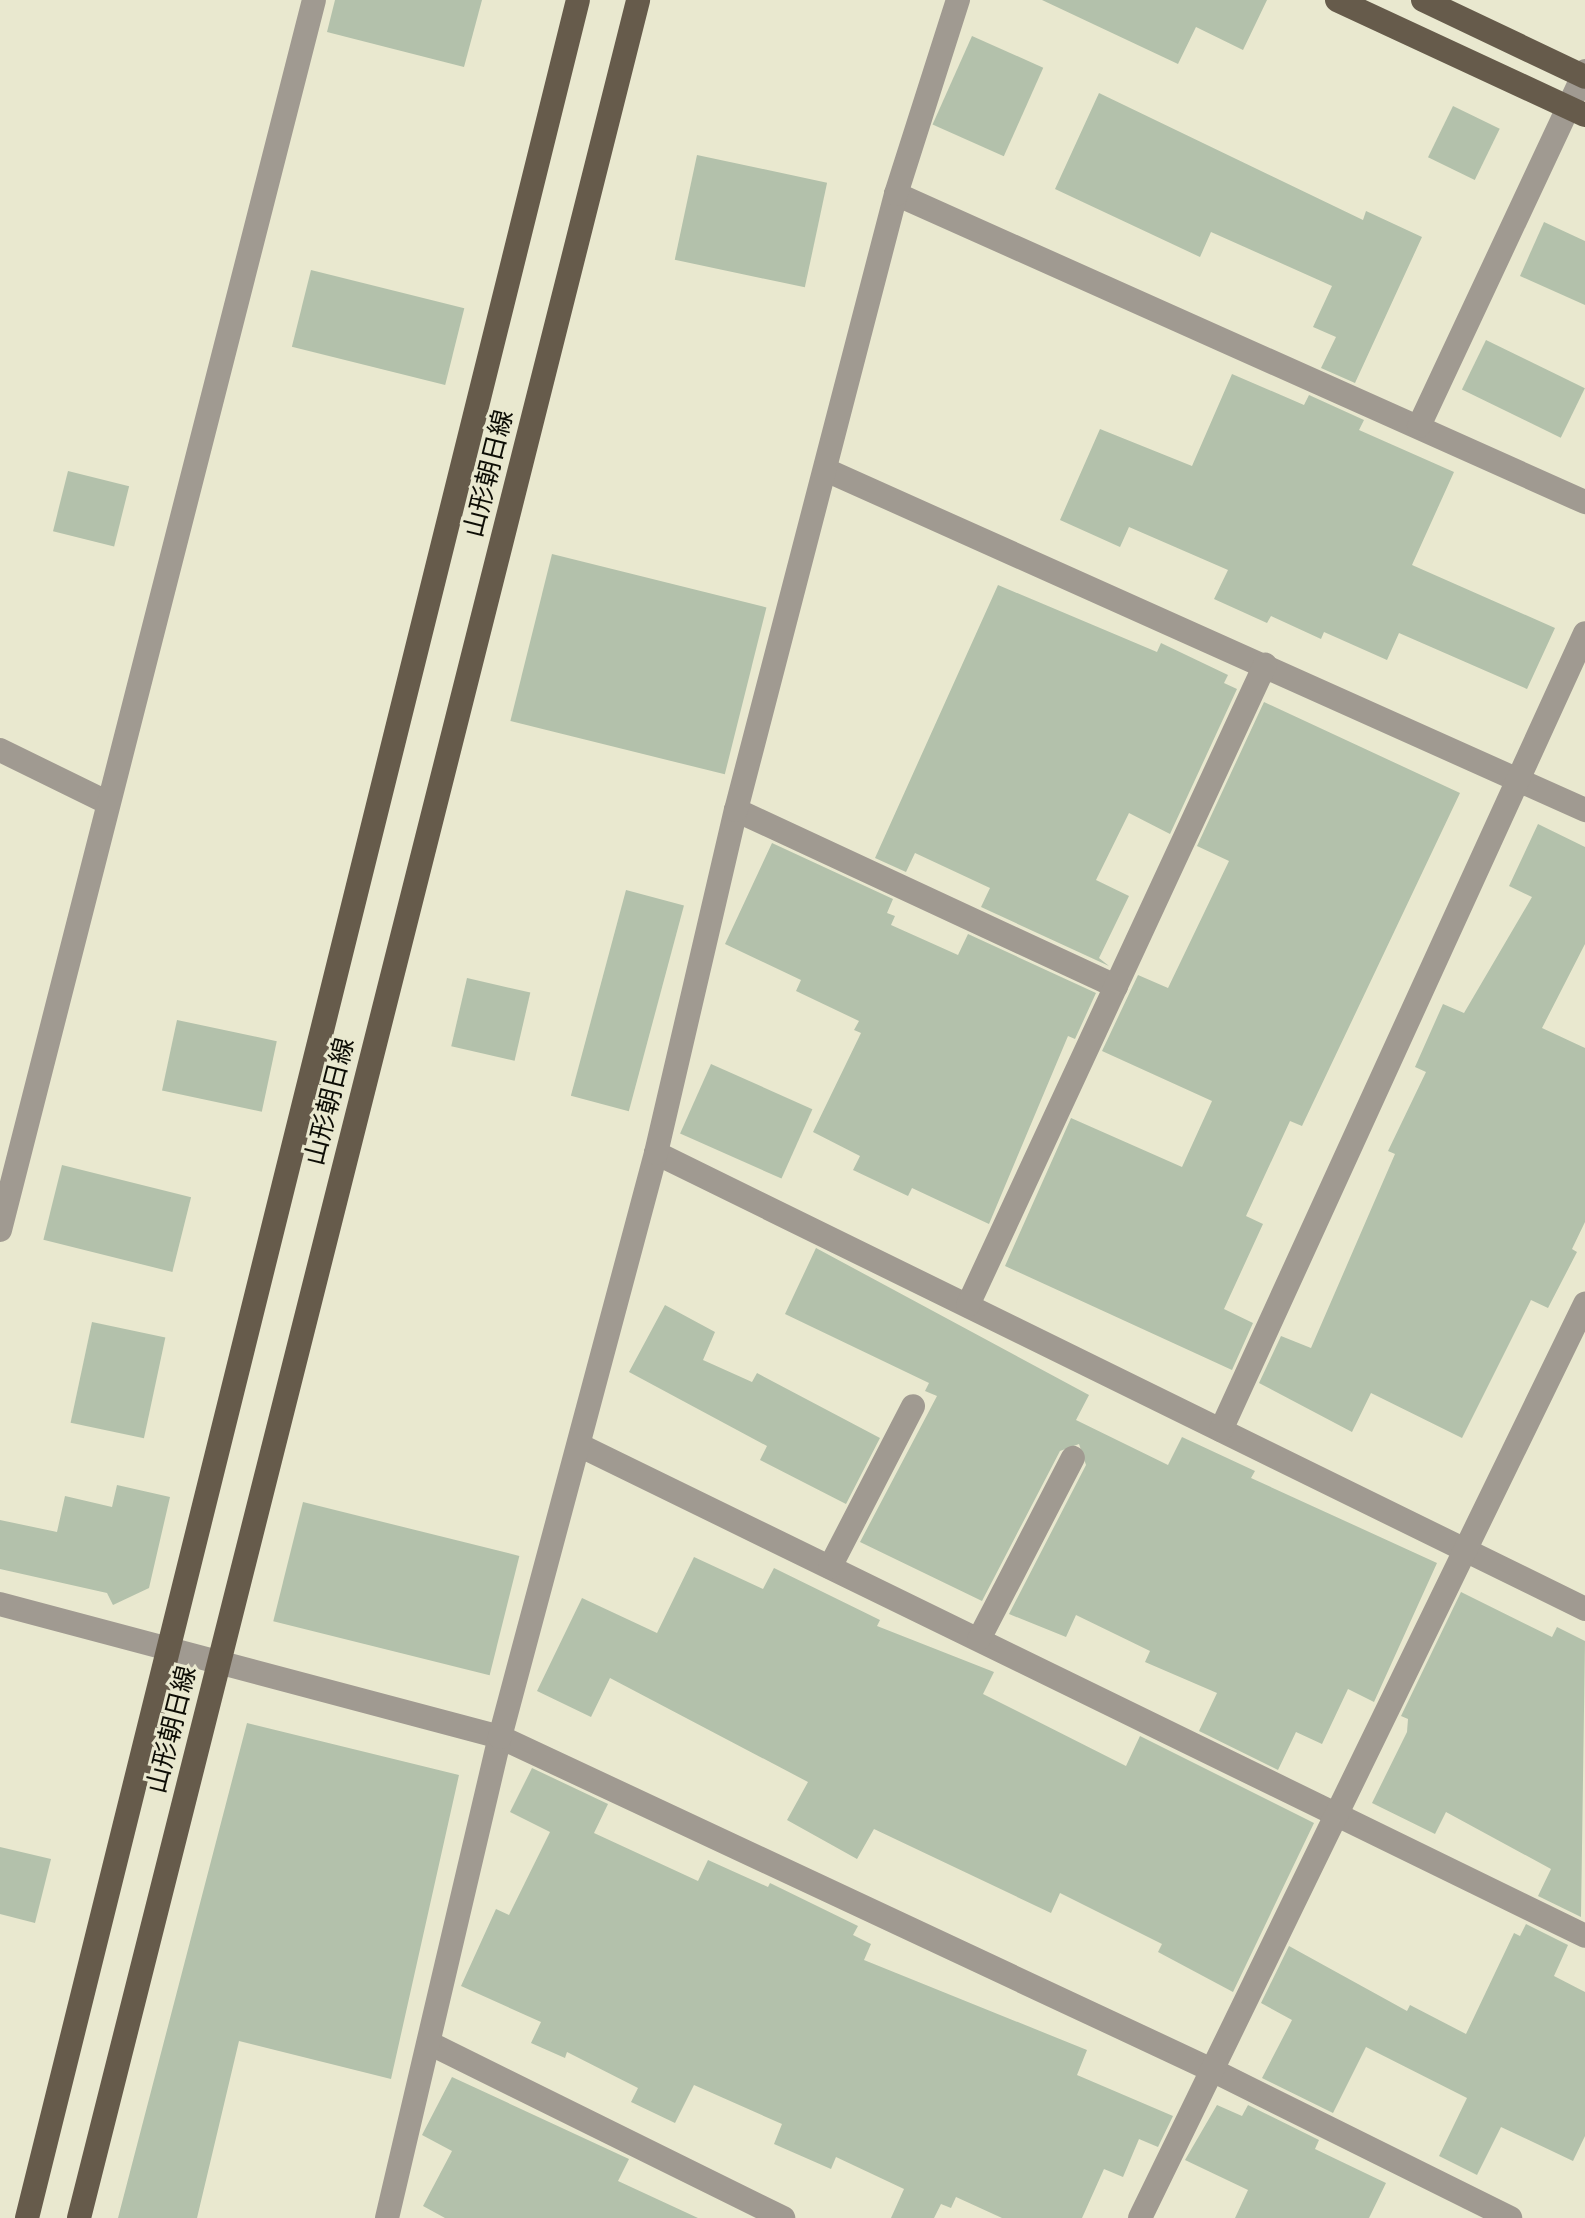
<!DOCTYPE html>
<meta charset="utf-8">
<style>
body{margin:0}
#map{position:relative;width:1585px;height:2218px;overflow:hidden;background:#e9e8cf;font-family:Spectral,"Noto Sans JP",serif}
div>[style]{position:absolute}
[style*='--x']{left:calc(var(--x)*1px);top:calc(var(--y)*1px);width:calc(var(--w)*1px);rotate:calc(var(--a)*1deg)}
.building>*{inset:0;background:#b3c1ab;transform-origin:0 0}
.minor>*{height:24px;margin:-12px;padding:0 12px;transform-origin:12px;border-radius:12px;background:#a09a91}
.major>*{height:24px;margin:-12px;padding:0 12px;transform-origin:12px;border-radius:12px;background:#665b4b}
span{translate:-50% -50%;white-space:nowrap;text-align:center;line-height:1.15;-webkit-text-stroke:6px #e9e8cf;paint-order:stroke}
.street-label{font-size:26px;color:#0d0d05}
</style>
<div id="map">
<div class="building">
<i style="clip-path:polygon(335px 0,482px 0,464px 67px,327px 32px)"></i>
<i style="clip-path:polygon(1042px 0,1267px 0,1243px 50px,1196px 27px,1178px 64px)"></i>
<i style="left:972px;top:36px;width:78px;height:97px;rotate:24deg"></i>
<i style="clip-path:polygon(1099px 93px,1363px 220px,1366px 211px,1422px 237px,1355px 383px,1321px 368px,1336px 337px,1313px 327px,1332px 286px,1211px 232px,1200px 257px,1055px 189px)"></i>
<i style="left:1453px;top:106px;width:52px;height:57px;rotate:26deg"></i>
<i style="left:697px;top:155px;width:133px;height:107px;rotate:12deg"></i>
<i style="clip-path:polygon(1544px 222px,1585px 241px,1585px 305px,1520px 276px)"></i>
<i style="left:311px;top:270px;width:158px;height:79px;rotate:14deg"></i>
<i style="left:1486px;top:340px;width:110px;height:55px;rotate:26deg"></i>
<i style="clip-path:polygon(1232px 374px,1304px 405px,1309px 395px,1364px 420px,1359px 430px,1454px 472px,1412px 565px,1555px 628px,1527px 689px,1399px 633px,1387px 660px,1324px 632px,1321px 639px,1271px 616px,1267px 623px,1214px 599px,1228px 570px,1129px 527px,1120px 547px,1060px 520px,1100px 429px,1192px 466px)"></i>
<i style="left:68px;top:471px;width:63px;height:62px;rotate:14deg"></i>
<i style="left:552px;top:554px;width:221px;height:172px;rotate:14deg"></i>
<i style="clip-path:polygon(998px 585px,1157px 652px,1161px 643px,1228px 675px,1224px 683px,1237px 689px,1170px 834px,1129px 813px,1096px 880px,1129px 896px,1099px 958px,1109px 966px,981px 907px,990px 888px,915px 853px,906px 872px,875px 858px)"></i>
<i style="clip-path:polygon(1264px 702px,1460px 793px,1302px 1126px,1290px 1121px,1246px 1216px,1263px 1224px,1224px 1309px,1253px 1323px,1232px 1370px,1005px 1266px,1071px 1118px,1182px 1167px,1212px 1101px,1102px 1051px,1138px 975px,1168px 988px,1229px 861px,1197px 846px)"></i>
<i style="clip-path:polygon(1538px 824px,1585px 847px,1585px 944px,1542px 1028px,1585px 1048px,1585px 1222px,1572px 1249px,1577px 1252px,1548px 1308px,1531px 1300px,1462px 1438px,1371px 1393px,1352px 1432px,1259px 1383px,1281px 1336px,1311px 1348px,1395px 1154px,1388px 1151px,1426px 1072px,1415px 1067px,1443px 1004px,1464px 1013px,1532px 897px,1509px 886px)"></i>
<i style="clip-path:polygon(772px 843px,893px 899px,887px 913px,895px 916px,891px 925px,958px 955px,968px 934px,1096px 993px,1075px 1039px,1068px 1036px,989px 1224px,912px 1188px,908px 1196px,853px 1170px,860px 1156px,813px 1132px,861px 1033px,854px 1030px,859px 1021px,796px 991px,801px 980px,725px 944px)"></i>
<i style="left:626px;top:890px;width:60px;height:213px;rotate:15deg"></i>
<i style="left:467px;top:978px;width:65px;height:70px;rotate:13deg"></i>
<i style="left:177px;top:1020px;width:102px;height:72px;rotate:12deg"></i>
<i style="left:711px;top:1064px;width:111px;height:76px;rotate:24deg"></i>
<i style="left:62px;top:1165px;width:133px;height:77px;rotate:14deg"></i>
<i style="clip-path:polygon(816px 1248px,1089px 1395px,1076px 1420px,1168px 1465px,1182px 1437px,1255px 1471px,1251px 1478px,1437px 1563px,1374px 1702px,1348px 1689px,1322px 1744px,1296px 1732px,1278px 1770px,1199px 1731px,1217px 1693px,1145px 1662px,1150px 1651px,1076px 1615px,1066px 1637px,1009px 1614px,1086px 1465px,1079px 1444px,1060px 1451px,982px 1601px,860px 1542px,937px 1396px,925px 1391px,929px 1383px,785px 1314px)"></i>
<i style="clip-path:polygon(665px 1305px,715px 1332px,703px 1360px,752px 1382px,757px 1373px,880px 1438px,846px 1504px,760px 1460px,767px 1446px,629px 1372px)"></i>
<i style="left:92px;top:1322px;width:75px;height:103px;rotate:12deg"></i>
<i style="clip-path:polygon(117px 1485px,170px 1497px,149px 1588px,113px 1605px,107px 1593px,0 1569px,0 1520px,57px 1532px,65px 1496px,112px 1507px)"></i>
<i style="left:303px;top:1502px;width:223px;height:123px;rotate:14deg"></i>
<i style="clip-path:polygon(694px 1557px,763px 1589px,774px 1568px,880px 1620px,877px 1626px,994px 1672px,983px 1694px,1126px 1766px,1140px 1736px,1314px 1823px,1233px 1992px,1158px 1952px,1162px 1944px,1060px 1893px,1051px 1913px,874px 1829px,857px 1859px,787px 1820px,808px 1782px,610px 1678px,591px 1717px,537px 1691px,582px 1598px,657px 1633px)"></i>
<i style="clip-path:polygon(1461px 1592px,1552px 1637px,1557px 1627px,1585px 1641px,1581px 1917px,1538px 1896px,1551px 1869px,1446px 1812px,1435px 1834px,1372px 1803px,1407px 1732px,1408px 1719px,1401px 1716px)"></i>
<i style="clip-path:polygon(247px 1723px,459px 1775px,391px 2079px,239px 2041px,197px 2218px,118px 2218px)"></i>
<i style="clip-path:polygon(532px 1768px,608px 1804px,594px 1833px,698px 1881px,708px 1860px,768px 1887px,770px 1883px,858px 1926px,853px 1935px,871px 1944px,864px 1960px,1087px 2050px,1077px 2075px,1173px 2116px,1158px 2147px,1139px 2139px,1123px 2177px,1104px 2169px,1082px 2218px,1002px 2218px,956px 2197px,951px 2208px,941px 2204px,934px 2218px,891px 2218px,904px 2189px,836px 2157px,831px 2169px,774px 2144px,782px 2124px,694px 2085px,675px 2123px,631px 2102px,638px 2088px,567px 2052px,565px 2058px,531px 2043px,541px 2022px,461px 1986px,496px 1909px,509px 1915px,550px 1832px,510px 1812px)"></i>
<i style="clip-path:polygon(0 1847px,51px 1859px,35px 1923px,0 1914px)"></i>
<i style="clip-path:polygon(1526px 1924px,1568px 1945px,1554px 1976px,1585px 1992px,1585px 2136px,1573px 2161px,1501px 2127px,1477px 2175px,1439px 2156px,1467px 2098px,1366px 2047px,1333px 2113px,1262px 2078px,1292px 2020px,1261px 2003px,1289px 1946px,1407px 2011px,1410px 2005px,1466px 2034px,1514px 1933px,1520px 1936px)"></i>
<i style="clip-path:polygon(452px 2077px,629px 2159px,618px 2181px,698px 2218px,445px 2218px,423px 2206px,452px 2151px,422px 2135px)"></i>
<i style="clip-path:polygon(1217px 2105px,1242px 2116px,1248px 2105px,1319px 2140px,1315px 2149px,1386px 2183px,1369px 2218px,1235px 2218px,1248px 2190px,1185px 2160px)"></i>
</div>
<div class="minor">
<i style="--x:896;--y:194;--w:755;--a:24.09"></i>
<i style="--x:1419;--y:426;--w:392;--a:-64.9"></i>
<i style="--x:826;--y:470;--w:832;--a:24.13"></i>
<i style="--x:0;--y:750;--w:120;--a:26.1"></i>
<i style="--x:736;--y:810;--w:419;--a:24.9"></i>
<i style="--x:656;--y:1153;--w:1035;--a:26.14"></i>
<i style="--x:0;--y:1230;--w:1269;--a:-75.68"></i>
<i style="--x:968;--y:1305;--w:706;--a:-65.11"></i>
<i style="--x:1221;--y:1430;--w:876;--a:-65.45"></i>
<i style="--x:581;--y:1446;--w:1117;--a:26.01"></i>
<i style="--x:830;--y:1567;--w:181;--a:-62.7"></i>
<i style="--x:0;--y:1604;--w:517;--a:14.9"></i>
<i style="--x:500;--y:1737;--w:786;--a:25.07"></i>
<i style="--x:1212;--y:2070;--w:333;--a:26.4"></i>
<i style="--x:979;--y:1639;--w:204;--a:-62.6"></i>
<i style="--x:431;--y:2044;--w:393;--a:26.3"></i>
<i style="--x:387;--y:2218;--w:494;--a:-76.8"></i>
<i style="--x:500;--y:1737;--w:604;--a:-75.04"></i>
<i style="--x:656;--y:1153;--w:352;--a:-76.9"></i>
<i style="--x:736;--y:810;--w:636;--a:-75.44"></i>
<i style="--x:896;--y:194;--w:204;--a:-72.3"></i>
<i style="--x:1140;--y:2218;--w:1017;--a:-64.04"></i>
</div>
<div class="major">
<i style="--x:1337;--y:0;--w:273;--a:24.9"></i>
<i style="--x:1423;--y:0;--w:179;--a:25.4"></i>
<i style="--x:27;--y:2218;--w:2285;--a:-76.05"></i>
<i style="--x:79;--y:2218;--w:2287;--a:-75.85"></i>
</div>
<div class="street-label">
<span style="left:490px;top:474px;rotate:-76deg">山形朝日線</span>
<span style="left:331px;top:1102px;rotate:-76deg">山形朝日線</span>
<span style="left:173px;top:1730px;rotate:-76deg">山形朝日線</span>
</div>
</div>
